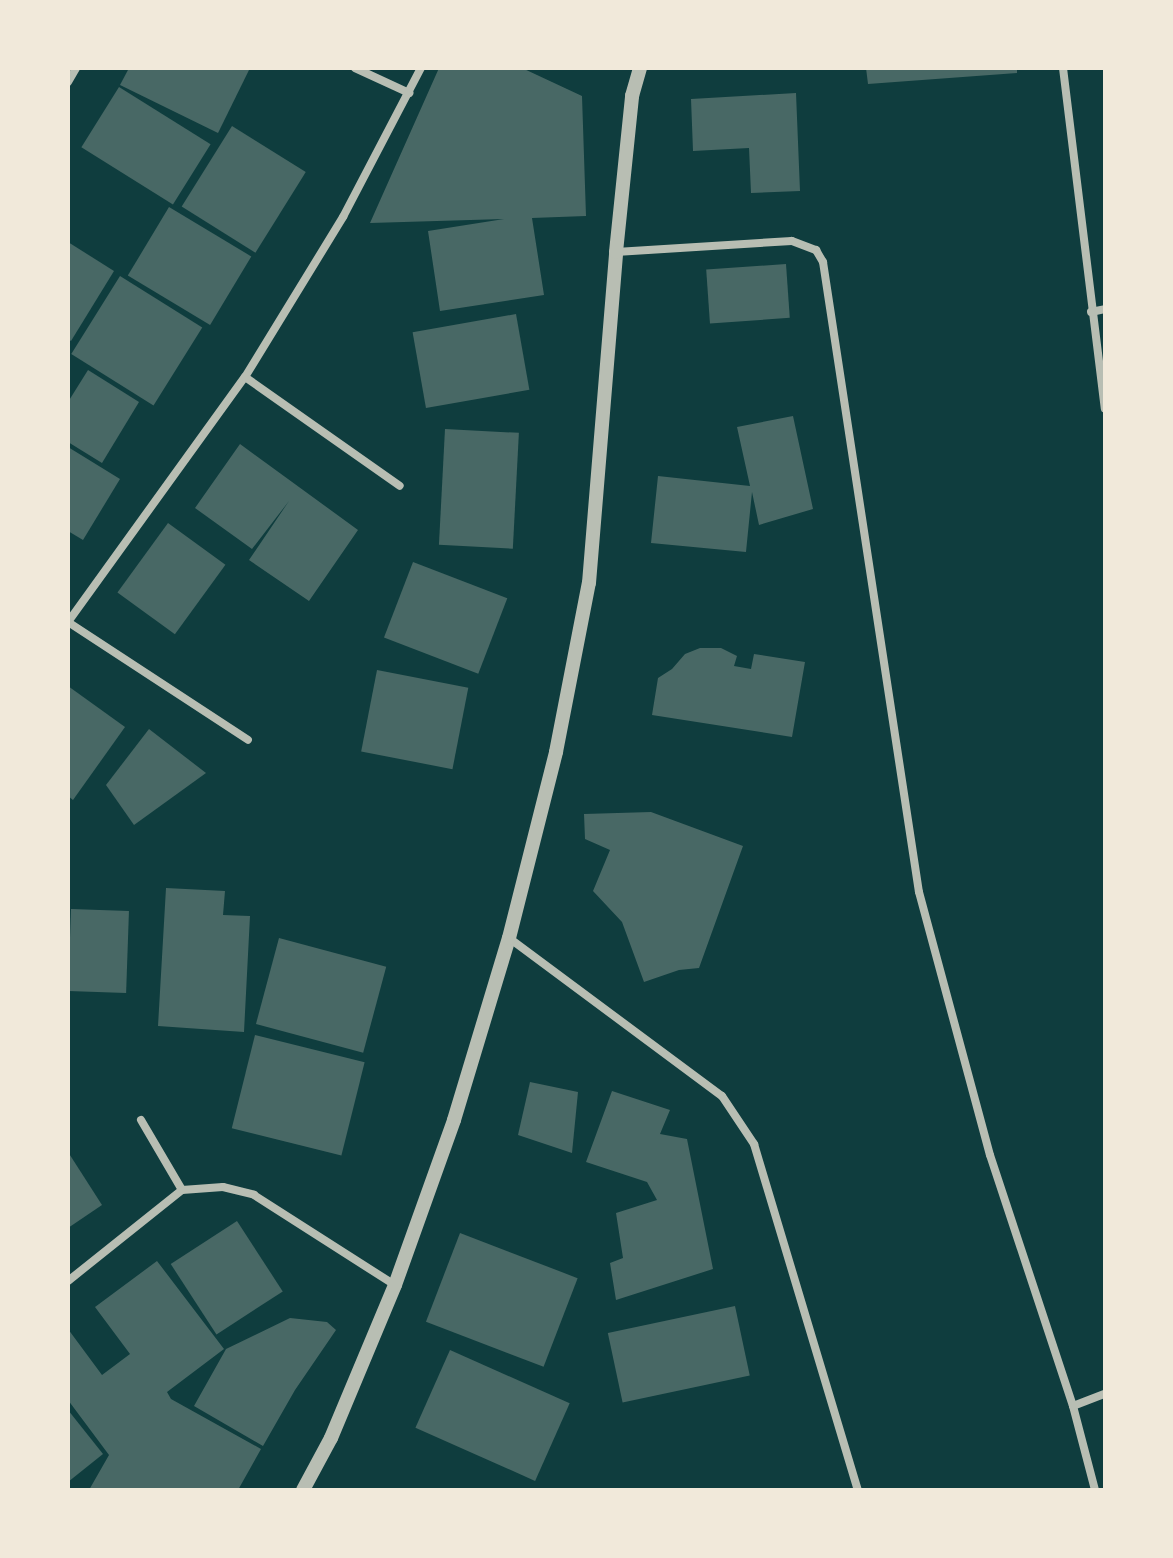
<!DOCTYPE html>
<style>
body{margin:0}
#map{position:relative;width:1173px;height:1558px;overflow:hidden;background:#0f3d3e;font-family:Lato,sans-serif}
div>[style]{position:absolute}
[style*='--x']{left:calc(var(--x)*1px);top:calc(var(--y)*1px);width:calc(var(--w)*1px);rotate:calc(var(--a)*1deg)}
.building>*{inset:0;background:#486865;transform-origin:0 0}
.minor>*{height:8px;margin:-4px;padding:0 4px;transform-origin:4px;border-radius:4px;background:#b8beb3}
.tertiary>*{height:14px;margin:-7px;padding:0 7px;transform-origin:7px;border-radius:7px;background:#b8beb3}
span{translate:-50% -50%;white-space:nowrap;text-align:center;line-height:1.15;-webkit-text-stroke:8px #f1e9da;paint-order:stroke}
.frame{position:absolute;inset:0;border:70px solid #f1e9da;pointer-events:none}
</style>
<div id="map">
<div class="building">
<i style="clip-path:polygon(129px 68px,250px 68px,218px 133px,120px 85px)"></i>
<i style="clip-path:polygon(439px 68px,522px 68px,582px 96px,586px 216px,532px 218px,544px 295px,440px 311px,428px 231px,504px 219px,370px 223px)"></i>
<i style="clip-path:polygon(866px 68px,1017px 68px,1017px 73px,868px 84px)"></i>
<i style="left:119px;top:87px;width:108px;height:71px;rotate:32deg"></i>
<i style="clip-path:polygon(796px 93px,800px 191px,751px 193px,749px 148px,693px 151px,691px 99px)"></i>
<i style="left:232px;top:126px;width:87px;height:95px;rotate:32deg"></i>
<i style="left:169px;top:207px;width:96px;height:80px;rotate:31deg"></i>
<i style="clip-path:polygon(68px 242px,114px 271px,71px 341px,68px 339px)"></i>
<i style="left:786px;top:264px;width:54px;height:80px;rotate:86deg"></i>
<i style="left:120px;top:276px;width:97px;height:92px;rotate:32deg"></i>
<i style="left:516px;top:314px;width:77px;height:105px;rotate:80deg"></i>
<i style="clip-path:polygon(88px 370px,139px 402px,102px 463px,68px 442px,68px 402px)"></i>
<i style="clip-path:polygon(793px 416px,813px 509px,759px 525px,752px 492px,746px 552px,651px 543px,658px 476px,750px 486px,737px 427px)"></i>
<i style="left:445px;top:429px;width:74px;height:116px;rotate:3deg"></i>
<i style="clip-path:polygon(240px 444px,358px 530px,309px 601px,249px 560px,289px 501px,252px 549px,195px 508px)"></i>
<i style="clip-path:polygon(68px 447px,120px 479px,83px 540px,68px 531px)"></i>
<i style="left:168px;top:523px;width:71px;height:86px;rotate:36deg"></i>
<i style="left:413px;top:562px;width:101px;height:81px;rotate:21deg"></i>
<i style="clip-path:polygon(700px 648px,721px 648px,737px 656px,734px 666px,751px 669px,754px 654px,805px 662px,792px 737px,652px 715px,658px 678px,672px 669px,685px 654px)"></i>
<i style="left:377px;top:670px;width:93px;height:83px;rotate:11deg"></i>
<i style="clip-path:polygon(68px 686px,125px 727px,73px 800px,68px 796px)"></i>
<i style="clip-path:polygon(149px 729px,206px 773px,134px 825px,106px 785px)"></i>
<i style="clip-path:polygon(651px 812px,743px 846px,699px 968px,679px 970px,644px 982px,622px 922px,593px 891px,610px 850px,585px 839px,584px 814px)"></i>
<i style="clip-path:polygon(166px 888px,225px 891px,223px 915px,250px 916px,244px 1032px,158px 1026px)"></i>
<i style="left:71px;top:909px;width:58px;height:82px;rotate:2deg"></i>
<i style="left:279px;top:938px;width:111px;height:89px;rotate:15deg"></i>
<i style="left:255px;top:1035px;width:113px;height:96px;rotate:14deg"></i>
<i style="clip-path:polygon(530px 1082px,578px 1092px,572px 1153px,518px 1135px)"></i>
<i style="clip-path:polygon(612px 1091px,670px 1110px,660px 1134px,687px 1139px,713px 1269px,616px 1300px,610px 1263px,623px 1258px,616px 1213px,657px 1200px,647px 1182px,586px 1162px)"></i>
<i style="clip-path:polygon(68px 1152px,102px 1205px,68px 1228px)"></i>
<i style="left:237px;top:1221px;width:84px;height:79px;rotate:57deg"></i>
<i style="left:460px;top:1233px;width:126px;height:95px;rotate:21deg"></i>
<i style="clip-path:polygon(157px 1261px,224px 1349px,167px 1392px,171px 1399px,261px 1449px,238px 1490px,89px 1490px,109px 1455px,68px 1400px,68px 1329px,102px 1375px,130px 1354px,95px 1307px)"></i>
<i style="left:735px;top:1306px;width:71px;height:130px;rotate:78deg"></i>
<i style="clip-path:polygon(290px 1318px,327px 1322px,336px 1330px,295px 1390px,263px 1446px,194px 1406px,226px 1349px)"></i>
<i style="left:450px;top:1350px;width:131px;height:85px;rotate:24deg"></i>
<i style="clip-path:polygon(68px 1410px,103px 1454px,68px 1482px)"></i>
</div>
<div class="minor">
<i style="--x:355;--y:68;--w:60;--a:24.8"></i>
<i style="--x:1063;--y:68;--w:343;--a:83"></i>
<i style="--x:68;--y:82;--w:16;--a:-60"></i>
<i style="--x:616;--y:252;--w:176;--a:-3.6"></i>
<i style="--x:792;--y:241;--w:26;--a:21"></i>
<i style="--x:816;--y:250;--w:14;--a:60"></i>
<i style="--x:823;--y:262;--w:637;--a:81.34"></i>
<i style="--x:919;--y:892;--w:272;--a:74.9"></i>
<i style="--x:990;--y:1155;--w:264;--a:71.7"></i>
<i style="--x:1073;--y:1406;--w:87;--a:75.3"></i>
<i style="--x:1091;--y:312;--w:14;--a:-12"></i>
<i style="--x:245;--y:377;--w:189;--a:35.1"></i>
<i style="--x:68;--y:622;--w:302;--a:-54.2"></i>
<i style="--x:245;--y:377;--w:188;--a:-58.5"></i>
<i style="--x:343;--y:217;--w:168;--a:-62.4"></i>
<i style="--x:68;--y:622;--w:215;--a:33.2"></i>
<i style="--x:509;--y:938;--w:265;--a:36.6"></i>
<i style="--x:722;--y:1096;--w:58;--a:56.3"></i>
<i style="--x:754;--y:1144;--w:361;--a:73.3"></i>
<i style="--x:141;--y:1120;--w:81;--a:59.6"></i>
<i style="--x:68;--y:1281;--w:146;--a:-38.6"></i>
<i style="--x:182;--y:1190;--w:41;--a:-4.2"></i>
<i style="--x:223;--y:1187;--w:32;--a:14"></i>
<i style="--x:254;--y:1195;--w:167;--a:32.6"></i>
<i style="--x:1073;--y:1406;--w:34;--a:-21"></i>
</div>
<div class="tertiary">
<i style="--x:303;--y:1490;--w:59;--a:-61.7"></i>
<i style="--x:331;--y:1438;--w:166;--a:-67.3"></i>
<i style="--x:395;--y:1285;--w:175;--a:-70.3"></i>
<i style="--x:454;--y:1120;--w:190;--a:-73.2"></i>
<i style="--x:509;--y:938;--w:192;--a:-75.8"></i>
<i style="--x:556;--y:752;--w:172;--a:-79"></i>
<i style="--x:589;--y:583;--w:332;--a:-85.3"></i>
<i style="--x:616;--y:252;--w:157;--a:-84.1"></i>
<i style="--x:632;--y:96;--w:29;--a:-74"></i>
</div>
<div class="frame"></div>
</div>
